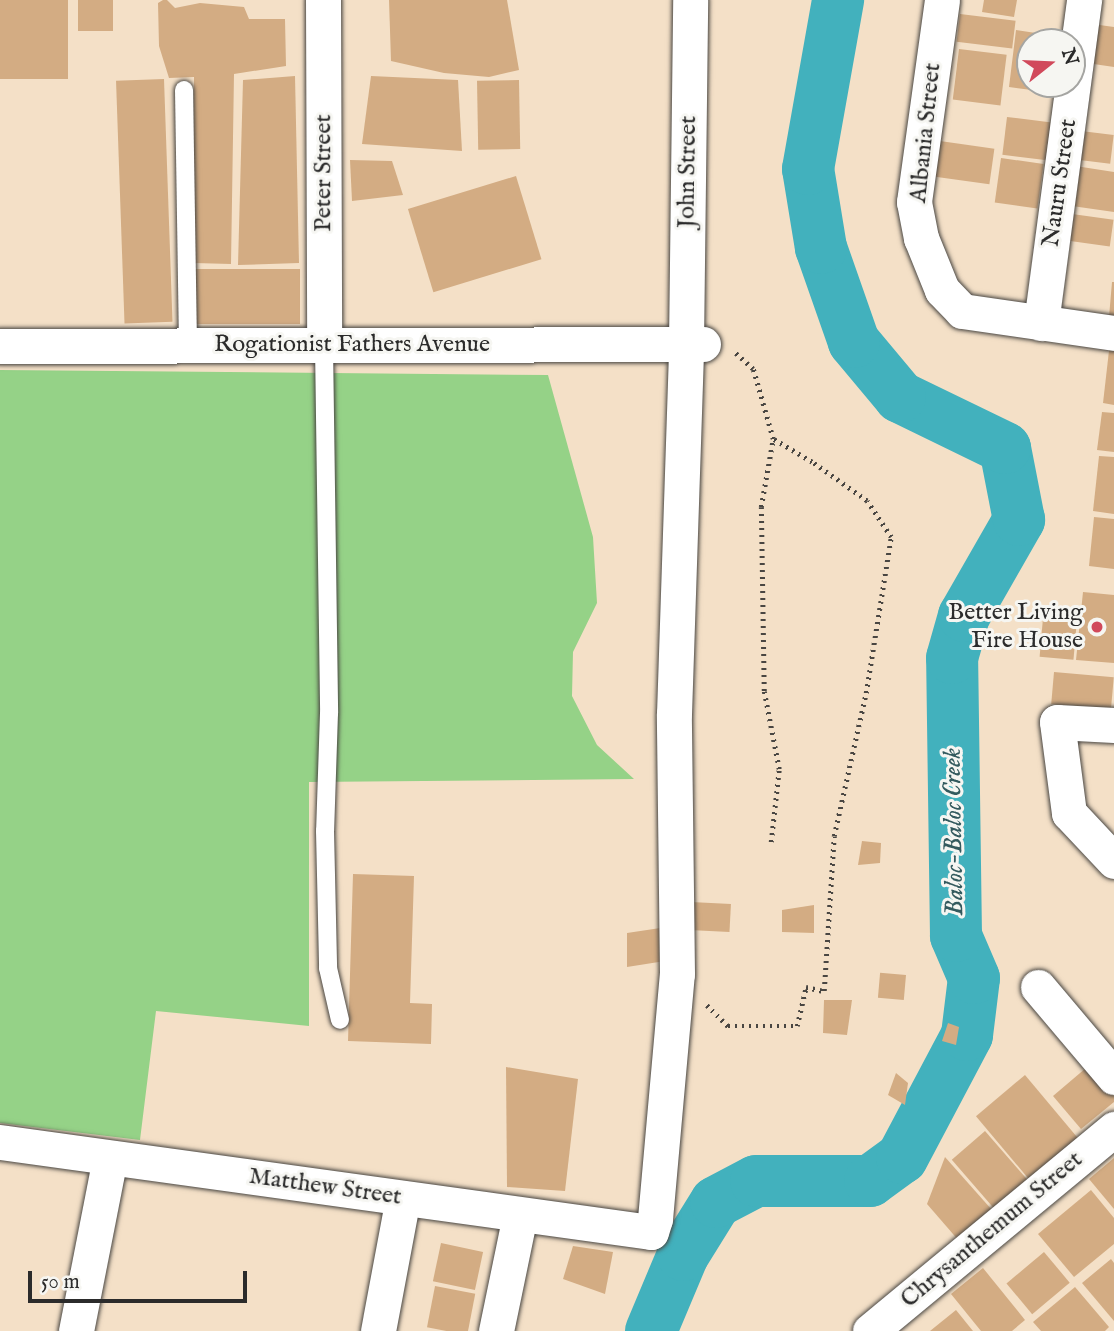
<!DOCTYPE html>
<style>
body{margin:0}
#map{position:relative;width:1114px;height:1331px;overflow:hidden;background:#f4e0c7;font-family:"IM FELL English",serif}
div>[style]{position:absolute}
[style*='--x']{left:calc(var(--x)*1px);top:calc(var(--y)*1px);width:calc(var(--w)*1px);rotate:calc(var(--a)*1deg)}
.green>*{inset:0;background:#95d287}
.river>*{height:52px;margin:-26px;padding:0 26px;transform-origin:26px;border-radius:26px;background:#42b1bd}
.building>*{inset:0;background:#d3ac83;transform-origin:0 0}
.path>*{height:4.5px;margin-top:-2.25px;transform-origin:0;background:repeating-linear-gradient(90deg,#494642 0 2px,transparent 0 7px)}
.roads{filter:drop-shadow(0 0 2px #494642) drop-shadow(0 0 2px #494642)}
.lane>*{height:18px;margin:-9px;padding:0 9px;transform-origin:9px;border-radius:9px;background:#fff}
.street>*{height:35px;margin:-17.5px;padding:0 17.5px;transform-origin:17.5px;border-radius:17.5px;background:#fff}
.dots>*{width:19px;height:19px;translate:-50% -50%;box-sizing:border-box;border:4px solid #f6f6f2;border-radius:50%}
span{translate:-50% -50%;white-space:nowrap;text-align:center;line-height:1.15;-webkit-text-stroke:6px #f6f6f2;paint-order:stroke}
.street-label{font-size:24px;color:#2b2b2b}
.poi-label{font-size:24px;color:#2b2b2b}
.right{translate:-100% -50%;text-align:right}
.water-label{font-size:26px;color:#335a5e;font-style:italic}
.north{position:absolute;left:1016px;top:28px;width:70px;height:70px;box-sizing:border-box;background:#f6f6f2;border:2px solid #a5a5a2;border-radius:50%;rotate:72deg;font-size:19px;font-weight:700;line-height:28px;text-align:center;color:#2b2b2b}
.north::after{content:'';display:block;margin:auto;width:24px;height:32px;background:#d1495b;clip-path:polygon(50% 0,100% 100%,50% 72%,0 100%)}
.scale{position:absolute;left:28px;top:1271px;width:219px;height:32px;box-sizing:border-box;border:4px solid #2b2b2b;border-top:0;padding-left:9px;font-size:21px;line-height:24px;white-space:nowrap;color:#2b2b2b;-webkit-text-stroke:5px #f6f6f2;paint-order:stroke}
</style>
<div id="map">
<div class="green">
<i style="clip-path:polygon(0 370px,548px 375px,593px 537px,597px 603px,573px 652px,572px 696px,597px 745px,634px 779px,309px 782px,309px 1026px,156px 1011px,140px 1140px,0 1123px)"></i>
</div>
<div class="river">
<i style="--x:651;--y:1331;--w:82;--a:-67.2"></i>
<i style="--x:683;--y:1255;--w:62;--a:-58.1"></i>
<i style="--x:716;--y:1202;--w:45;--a:-27.7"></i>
<i style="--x:756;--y:1181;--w:114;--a:0"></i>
<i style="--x:870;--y:1181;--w:39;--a:-36"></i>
<i style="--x:902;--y:1158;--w:139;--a:-62.1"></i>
<i style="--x:967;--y:1035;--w:57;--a:-83"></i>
<i style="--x:974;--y:978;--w:46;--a:-113.2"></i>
<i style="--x:956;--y:936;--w:278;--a:-90.8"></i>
<i style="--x:952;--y:658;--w:44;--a:-74.1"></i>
<i style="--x:964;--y:616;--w:111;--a:-60.2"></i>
<i style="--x:1019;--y:520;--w:73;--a:-101"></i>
<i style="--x:1005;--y:448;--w:117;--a:-154.1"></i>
<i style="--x:900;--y:397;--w:72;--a:-129.9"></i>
<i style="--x:854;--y:342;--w:100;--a:-109.3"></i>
<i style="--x:821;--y:248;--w:80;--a:-99.3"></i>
<i style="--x:808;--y:169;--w:172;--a:-79.9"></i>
</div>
<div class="building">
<i style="left:0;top:0;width:68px;height:79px"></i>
<i style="left:78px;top:0;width:35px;height:31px"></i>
<i style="clip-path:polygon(163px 0,167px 0,175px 8px,200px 3px,244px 7px,249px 19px,285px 19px,286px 66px,234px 74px,231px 264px,194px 263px,194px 77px,169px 78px,159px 46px,158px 3px)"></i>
<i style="clip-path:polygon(389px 0,507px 0,519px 70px,489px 77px,444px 73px,391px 61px)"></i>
<i style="clip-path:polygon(984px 0,1017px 0,1014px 17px,982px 12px)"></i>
<i style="left:960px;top:14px;width:56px;height:28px;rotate:7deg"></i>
<i style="clip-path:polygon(1085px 23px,1114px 27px,1114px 67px,1080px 62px)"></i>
<i style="clip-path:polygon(1016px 30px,1062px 37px,1062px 42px,1030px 42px,1030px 84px,1056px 84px,1055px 93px,1009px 87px)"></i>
<i style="left:959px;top:49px;width:48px;height:51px;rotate:7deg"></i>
<i style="clip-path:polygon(295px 76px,299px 263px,238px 265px,243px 80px)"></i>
<i style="clip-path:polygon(371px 76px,458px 80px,462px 151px,362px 144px)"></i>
<i style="left:164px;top:79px;width:243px;height:48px;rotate:88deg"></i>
<i style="left:519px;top:80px;width:69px;height:42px;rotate:89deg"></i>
<i style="left:1007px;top:117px;width:47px;height:38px;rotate:7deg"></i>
<i style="left:1073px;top:130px;width:41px;height:29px;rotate:7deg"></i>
<i style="left:933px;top:140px;width:62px;height:36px;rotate:8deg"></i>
<i style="left:1001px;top:158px;width:43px;height:45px;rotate:8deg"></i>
<i style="clip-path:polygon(350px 160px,392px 161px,403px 195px,352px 201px)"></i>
<i style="clip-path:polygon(1069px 165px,1114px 172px,1114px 212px,1065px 205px)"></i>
<i style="left:516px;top:176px;width:87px;height:113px;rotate:73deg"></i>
<i style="left:1065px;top:213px;width:49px;height:27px;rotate:8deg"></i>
<i style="left:193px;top:269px;width:107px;height:55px"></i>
<i style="clip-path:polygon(1112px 282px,1114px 282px,1114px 318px,1109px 317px)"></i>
<i style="clip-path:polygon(1110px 342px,1114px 343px,1114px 405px,1103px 403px)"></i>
<i style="clip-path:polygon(1102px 412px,1114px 413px,1114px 452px,1097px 450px)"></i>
<i style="clip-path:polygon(1099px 456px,1114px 457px,1114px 514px,1093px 511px)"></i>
<i style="clip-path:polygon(1094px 517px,1114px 519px,1114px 569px,1089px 566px)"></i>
<i style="clip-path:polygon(1083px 592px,1114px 595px,1114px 663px,1076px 660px)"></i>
<i style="left:1043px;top:618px;width:34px;height:39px;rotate:5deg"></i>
<i style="left:1054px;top:672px;width:60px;height:32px;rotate:5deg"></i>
<i style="clip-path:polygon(862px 841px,881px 843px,880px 863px,858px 865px)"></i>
<i style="clip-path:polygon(353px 874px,414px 876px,410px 1003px,432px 1004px,431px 1044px,348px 1041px)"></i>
<i style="left:691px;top:902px;width:40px;height:28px;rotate:3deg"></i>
<i style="clip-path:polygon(814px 905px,814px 933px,782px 932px,782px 910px)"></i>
<i style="clip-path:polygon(667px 927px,665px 961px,627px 967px,627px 933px)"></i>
<i style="left:906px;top:975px;width:25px;height:26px;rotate:95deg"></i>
<i style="clip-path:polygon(824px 1000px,852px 1000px,847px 1035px,823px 1033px)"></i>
<i style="clip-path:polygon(948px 1023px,959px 1027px,956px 1045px,942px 1041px)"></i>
<i style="clip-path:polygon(1093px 1062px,1114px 1088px,1114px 1102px,1081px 1129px,1053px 1096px)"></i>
<i style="clip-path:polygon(506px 1067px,578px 1079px,565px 1191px,507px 1187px)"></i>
<i style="clip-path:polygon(896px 1073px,908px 1083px,905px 1105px,888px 1095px)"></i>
<i style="left:1025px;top:1075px;width:89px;height:64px;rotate:50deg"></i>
<i style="left:985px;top:1131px;width:74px;height:44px;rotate:49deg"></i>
<i style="clip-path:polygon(945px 1157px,1000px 1219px,966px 1249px,927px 1204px)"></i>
<i style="clip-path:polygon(1114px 1158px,1114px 1209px,1089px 1179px)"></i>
<i style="clip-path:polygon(1091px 1190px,1114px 1218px,1114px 1244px,1074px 1277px,1038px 1234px)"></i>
<i style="left:441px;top:1243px;width:43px;height:39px;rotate:12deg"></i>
<i style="clip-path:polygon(573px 1246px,613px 1252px,605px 1294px,563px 1279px)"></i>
<i style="left:1044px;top:1252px;width:40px;height:49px;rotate:50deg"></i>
<i style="clip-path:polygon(1111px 1259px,1114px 1263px,1114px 1321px,1082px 1283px)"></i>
<i style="clip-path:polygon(983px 1268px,1025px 1320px,1012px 1331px,981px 1331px,951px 1294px)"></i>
<i style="left:435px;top:1286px;width:41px;height:42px;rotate:11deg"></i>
<i style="clip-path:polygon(1075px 1287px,1109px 1327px,1105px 1331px,1041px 1331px,1033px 1322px)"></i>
<i style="clip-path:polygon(956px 1310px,973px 1331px,930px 1331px)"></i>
</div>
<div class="path">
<i style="--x:771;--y:842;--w:73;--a:-83.7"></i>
<i style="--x:779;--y:769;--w:79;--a:-100.9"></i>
<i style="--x:764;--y:691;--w:184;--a:-90.9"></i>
<i style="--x:761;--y:507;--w:69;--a:-80"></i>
<i style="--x:707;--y:1005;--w:30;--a:45"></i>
<i style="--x:728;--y:1026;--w:69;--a:0"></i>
<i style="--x:797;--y:1026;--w:40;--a:-77"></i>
<i style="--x:806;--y:987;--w:18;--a:13"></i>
<i style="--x:824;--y:991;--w:155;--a:-86.3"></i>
<i style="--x:834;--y:836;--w:147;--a:-77.4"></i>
<i style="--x:866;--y:693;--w:158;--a:-80.9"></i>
<i style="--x:891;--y:537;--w:43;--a:-123.7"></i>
<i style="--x:867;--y:501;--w:67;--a:-144.7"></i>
<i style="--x:812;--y:462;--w:45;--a:-149.5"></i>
<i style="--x:773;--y:439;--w:73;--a:-105.9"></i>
<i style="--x:753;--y:369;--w:27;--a:-138"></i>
</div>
<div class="roads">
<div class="lane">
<i style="--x:184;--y:90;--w:256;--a:89.1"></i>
<i style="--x:324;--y:345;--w:368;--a:89.2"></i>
<i style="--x:329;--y:713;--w:118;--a:91.9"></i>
<i style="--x:325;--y:831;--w:137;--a:88.7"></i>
<i style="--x:328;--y:968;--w:53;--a:77"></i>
</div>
<div class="street">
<i style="--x:323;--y:0;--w:345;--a:89.8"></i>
<i style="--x:942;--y:0;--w:204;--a:97.9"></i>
<i style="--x:914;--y:202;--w:37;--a:79"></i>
<i style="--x:921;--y:238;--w:56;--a:68"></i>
<i style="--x:942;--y:290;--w:29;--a:46"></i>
<i style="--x:962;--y:311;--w:154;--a:8.2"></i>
<i style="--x:1041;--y:323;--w:326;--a:-82.4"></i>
<i style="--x:0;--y:346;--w:703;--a:-0.16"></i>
<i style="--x:1114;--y:725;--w:57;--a:-177"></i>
<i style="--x:1057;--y:722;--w:92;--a:82.5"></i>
<i style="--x:1069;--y:813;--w:66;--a:46.8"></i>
<i style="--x:1038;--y:987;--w:118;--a:49.8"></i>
<i style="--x:0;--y:1142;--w:657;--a:7.87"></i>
<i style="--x:651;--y:1232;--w:14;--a:-73"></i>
<i style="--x:655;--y:1219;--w:246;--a:-84.9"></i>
<i style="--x:677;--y:974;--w:260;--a:-90.7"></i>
<i style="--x:674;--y:714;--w:370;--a:-88.1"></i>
<i style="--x:686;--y:344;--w:344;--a:-89.3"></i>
<i style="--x:76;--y:1331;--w:176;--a:-78.9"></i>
<i style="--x:378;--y:1331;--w:135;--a:-79.4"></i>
<i style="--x:496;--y:1331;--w:118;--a:-78.3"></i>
<i style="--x:870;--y:1331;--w:317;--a:-39.6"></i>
</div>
</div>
<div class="dots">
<i style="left:1097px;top:627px;background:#d1495b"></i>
</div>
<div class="street-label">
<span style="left:926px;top:133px;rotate:-84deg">Albania Street</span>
<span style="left:688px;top:172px;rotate:-89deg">John Street</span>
<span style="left:324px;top:173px;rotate:-90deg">Peter Street</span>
<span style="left:1060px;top:183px;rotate:-82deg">Nauru Street</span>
<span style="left:352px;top:345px">Rogationist Fathers Avenue</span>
<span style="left:325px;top:1187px;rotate:8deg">Matthew Street</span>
<span style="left:992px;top:1230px;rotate:-40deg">Chrysanthemum Street</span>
</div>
<div class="poi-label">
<span class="right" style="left:1083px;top:627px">Better Living<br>Fire House</span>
</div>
<div class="water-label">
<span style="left:954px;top:832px;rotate:-91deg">Baloc-Baloc Creek</span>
</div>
<div class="north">N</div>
<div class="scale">50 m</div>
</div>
